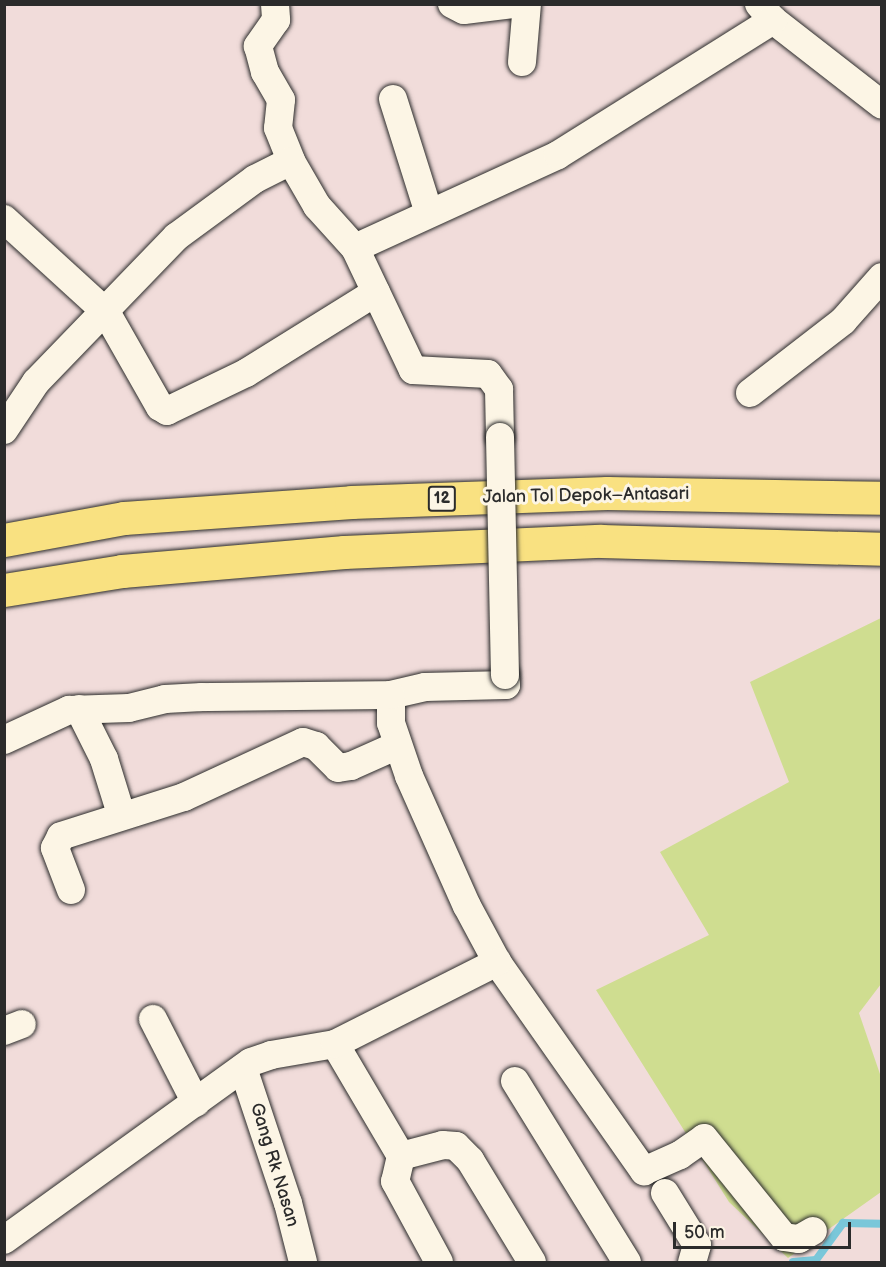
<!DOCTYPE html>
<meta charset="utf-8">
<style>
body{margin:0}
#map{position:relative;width:886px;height:1267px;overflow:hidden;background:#f1dcda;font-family:"Balsamiq Sans",sans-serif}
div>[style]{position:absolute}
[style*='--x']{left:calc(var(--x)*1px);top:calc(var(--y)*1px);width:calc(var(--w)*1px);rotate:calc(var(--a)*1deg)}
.green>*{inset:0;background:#cfdd90}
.stream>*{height:8px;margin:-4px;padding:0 4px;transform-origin:4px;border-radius:4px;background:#7ac7d9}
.roads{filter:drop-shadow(0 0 2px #2b2b2b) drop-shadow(0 0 2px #2b2b2b)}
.minor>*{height:28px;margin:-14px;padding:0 14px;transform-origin:14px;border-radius:14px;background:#fcf5e5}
.highway>*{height:33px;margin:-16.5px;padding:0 16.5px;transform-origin:16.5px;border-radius:16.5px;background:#f9e181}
.bridges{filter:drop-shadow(0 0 2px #2b2b2b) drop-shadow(0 0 2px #2b2b2b)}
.minor-bridge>*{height:28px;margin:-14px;padding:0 14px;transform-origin:14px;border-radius:14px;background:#fcf5e5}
span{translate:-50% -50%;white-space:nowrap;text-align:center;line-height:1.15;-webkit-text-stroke:6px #fcf5e5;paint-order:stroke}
.shield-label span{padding:2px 4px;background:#fcf5e5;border:2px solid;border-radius:4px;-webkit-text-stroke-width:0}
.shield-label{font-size:16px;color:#2b2b2b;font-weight:700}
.street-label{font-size:18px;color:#2b2b2b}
.frame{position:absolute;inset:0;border:6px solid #2b2b2b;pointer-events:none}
.scale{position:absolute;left:673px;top:1222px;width:178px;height:27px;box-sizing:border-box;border:3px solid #2b2b2b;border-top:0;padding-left:8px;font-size:18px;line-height:21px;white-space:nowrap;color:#2b2b2b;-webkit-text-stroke:4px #fcf5e5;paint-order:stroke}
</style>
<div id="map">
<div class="green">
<i style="clip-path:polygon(881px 618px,881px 984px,859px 1013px,881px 1077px,881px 1192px,788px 1258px,729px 1202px,596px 990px,709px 935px,660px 852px,789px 782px,750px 682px)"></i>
</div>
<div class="stream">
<i style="--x:793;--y:1262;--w:23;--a:-5"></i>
<i style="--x:816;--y:1260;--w:46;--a:-53.9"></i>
<i style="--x:843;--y:1223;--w:39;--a:1"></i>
</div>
<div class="roads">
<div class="minor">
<i style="--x:275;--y:4;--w:16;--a:86"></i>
<i style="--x:276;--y:20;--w:32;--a:125"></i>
<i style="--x:258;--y:46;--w:27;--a:75"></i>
<i style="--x:265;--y:72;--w:32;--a:60"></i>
<i style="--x:281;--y:100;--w:28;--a:96"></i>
<i style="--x:278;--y:128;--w:35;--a:68"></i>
<i style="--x:452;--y:4;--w:13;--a:27"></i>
<i style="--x:464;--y:10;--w:49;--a:-7"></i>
<i style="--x:759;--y:4;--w:21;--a:49"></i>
<i style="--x:773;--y:20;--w:138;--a:37.9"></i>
<i style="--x:522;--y:62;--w:58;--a:-85.1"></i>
<i style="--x:393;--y:99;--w:120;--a:72.5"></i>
<i style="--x:4;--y:219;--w:138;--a:42.4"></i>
<i style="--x:106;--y:312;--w:109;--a:60.4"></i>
<i style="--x:160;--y:407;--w:8;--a:30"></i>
<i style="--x:167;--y:411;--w:88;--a:-25.7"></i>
<i style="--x:246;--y:373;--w:153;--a:-31.9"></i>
<i style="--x:355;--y:248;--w:223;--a:-24.6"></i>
<i style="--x:558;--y:155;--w:254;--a:-32.1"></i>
<i style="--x:750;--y:393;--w:118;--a:-37.7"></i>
<i style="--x:843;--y:321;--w:59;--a:-48.4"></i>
<i style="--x:4;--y:430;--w:58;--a:-56.3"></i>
<i style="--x:36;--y:382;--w:202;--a:-46"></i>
<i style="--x:176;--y:237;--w:98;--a:-36.3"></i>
<i style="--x:255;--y:179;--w:40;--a:-26.6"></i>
<i style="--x:291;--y:161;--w:52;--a:60"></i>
<i style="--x:317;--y:206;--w:57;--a:47.9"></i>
<i style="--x:355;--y:248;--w:135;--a:64.6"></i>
<i style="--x:413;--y:370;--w:75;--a:3.1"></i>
<i style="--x:488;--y:374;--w:19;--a:54"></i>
<i style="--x:499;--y:389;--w:48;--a:88.8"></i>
<i style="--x:505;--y:675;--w:10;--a:84"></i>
<i style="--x:506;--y:685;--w:81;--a:178.6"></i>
<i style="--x:425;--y:687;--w:35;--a:167"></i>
<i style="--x:391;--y:695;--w:28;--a:90"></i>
<i style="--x:391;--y:723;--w:56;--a:71.2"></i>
<i style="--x:409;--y:776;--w:142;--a:66"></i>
<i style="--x:467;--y:906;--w:64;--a:61.8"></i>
<i style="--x:497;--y:962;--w:256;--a:54.9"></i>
<i style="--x:644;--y:1171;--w:39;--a:-24"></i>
<i style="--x:680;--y:1155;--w:29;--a:-35"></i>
<i style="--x:704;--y:1138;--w:127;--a:51.1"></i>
<i style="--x:784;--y:1237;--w:15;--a:8"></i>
<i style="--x:799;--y:1239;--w:16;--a:-30"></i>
<i style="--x:79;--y:709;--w:56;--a:63.4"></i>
<i style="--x:104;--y:759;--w:58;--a:72.8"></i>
<i style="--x:4;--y:740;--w:72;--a:-24.8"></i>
<i style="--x:69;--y:710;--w:60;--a:-1.9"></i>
<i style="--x:129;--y:708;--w:37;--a:-14"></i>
<i style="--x:165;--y:699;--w:37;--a:-3"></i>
<i style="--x:202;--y:697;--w:189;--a:-0.6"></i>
<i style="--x:71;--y:890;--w:45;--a:-110.9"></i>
<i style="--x:55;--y:848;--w:13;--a:-63"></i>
<i style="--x:61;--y:836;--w:129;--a:-17.6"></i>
<i style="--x:184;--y:797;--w:131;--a:-24.8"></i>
<i style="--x:303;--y:742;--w:14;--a:17"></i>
<i style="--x:316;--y:746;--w:31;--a:45"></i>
<i style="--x:338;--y:768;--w:13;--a:-9"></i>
<i style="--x:351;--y:766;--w:51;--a:-24.1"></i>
<i style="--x:153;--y:1019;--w:94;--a:62.9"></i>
<i style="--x:4;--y:1031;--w:19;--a:-21"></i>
<i style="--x:335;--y:1044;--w:130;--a:59.5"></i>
<i style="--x:401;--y:1156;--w:43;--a:-14.7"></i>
<i style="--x:443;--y:1145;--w:13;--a:4"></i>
<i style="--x:456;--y:1146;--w:20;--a:45"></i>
<i style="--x:470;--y:1160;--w:119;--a:58.7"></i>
<i style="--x:243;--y:1068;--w:142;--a:71.6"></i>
<i style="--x:288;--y:1203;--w:61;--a:75.7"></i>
<i style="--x:515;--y:1081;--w:213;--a:58.3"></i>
<i style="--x:401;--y:1156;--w:26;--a:103"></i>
<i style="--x:395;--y:1181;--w:92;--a:61.5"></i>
<i style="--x:665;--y:1193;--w:61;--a:58.4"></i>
<i style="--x:697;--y:1245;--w:18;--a:106"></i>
<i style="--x:4;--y:1240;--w:304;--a:-35.8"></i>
<i style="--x:251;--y:1062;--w:21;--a:-19"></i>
<i style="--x:271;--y:1055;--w:65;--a:-9.8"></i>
<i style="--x:335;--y:1044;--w:182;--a:-26.8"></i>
</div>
<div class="highway">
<i style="--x:4;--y:540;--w:122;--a:-10.4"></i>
<i style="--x:124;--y:518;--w:228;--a:-4"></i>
<i style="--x:351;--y:502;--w:256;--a:-2"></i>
<i style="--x:607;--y:493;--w:275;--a:1"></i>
<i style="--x:4;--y:590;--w:120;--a:-9.1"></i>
<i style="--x:122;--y:571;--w:223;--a:-4.9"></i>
<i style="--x:344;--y:552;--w:257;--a:-2.5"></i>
<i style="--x:601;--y:541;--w:281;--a:1.6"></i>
</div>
</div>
<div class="bridges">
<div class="minor-bridge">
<i style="--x:500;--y:437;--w:238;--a:88.8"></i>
</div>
</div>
<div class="shield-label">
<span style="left:442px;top:499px">12</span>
</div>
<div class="street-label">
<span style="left:586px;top:496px;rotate:-1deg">Jalan Tol Depok–Antasari</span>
<span style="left:274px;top:1165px;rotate:73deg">Gang Rk Nasan</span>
</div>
<div class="frame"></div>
<div class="scale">50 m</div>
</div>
